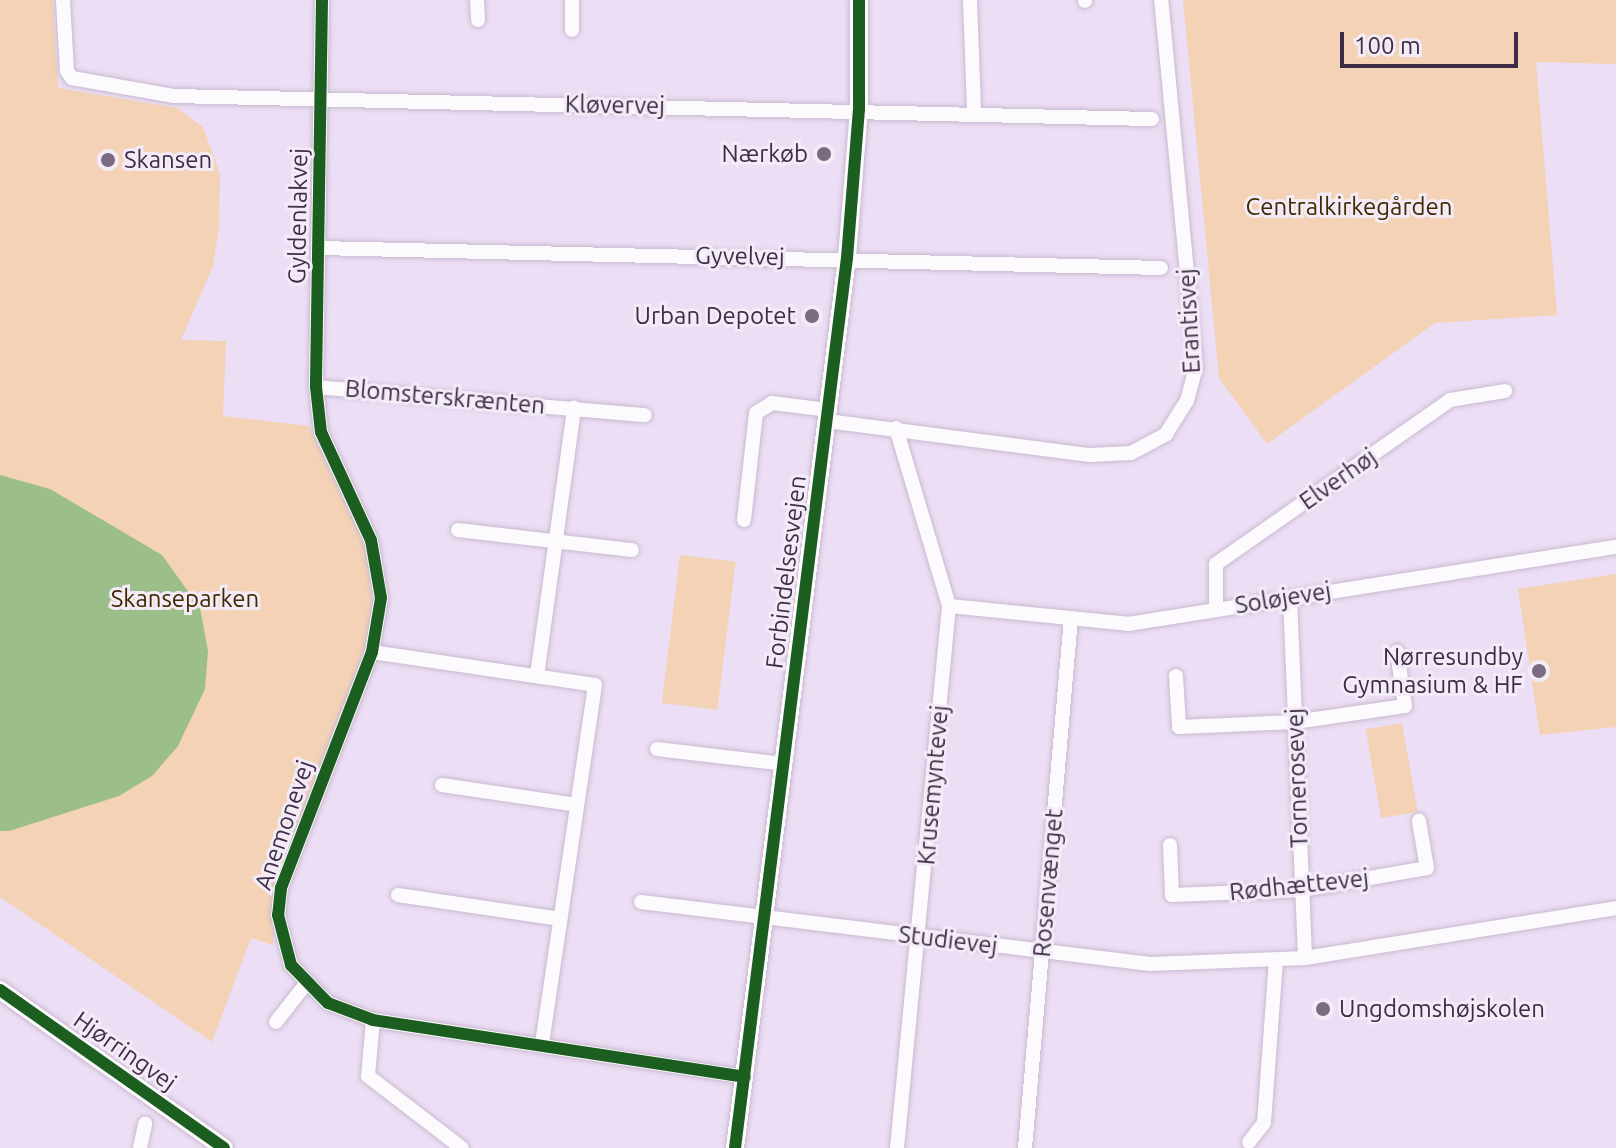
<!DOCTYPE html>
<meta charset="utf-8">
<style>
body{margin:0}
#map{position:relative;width:1616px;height:1148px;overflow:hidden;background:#ecdef4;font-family:Ubuntu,sans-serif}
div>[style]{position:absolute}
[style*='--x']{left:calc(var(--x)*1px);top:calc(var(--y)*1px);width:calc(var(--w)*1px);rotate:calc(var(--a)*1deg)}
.green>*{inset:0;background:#f4d2b5;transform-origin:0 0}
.water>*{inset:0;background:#9cbe88}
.roads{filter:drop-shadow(0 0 2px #c8bad0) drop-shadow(0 0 2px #c8bad0)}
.street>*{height:14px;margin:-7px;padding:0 7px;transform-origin:7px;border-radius:7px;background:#fcfafd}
.secondary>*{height:18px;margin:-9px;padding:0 9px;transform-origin:9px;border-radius:9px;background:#fcfafd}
.cycleway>*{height:12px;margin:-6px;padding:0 6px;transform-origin:6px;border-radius:6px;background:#1b5e20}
.dots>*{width:22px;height:22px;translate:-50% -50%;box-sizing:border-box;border:4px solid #f3ebf7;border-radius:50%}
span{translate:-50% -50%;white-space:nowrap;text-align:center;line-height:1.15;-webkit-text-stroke:6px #f3ebf7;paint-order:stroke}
.street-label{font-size:24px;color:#3e2d45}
.poi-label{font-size:24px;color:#3e2d45}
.right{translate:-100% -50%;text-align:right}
.left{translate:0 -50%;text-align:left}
.park-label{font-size:24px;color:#412900}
.scale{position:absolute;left:1340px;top:32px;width:178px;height:36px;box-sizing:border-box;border:4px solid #3e2d45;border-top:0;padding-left:10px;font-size:24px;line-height:28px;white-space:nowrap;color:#3e2d45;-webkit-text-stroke:6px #f3ebf7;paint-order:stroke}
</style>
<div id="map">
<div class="green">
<i style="clip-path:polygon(0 0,53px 0,58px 88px,177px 108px,203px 127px,220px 174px,219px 228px,213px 266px,181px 340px,226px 341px,223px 416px,309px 426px,366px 548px,373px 608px,368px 641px,274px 886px,273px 945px,251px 938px,212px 1042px,0 897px)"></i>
<i style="clip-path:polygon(1183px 0,1616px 0,1616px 64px,1536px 62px,1557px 315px,1435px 323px,1267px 444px,1219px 378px)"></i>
<i style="left:680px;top:555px;width:56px;height:149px;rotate:7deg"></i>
<i style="clip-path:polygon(1616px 574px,1616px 727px,1540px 735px,1518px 589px)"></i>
<i style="left:1402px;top:723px;width:90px;height:37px;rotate:80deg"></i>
</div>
<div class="water">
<i style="clip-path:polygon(0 475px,50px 489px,162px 555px,200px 608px,208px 651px,205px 689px,178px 746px,152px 776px,119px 796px,9px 831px,0 831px)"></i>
</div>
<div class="roads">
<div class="street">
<i style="--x:63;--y:0;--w:71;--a:86.8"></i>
<i style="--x:67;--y:71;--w:9;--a:54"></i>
<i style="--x:72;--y:78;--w:104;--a:10"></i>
<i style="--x:174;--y:96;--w:978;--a:1.35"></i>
<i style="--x:322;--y:0;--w:387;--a:90.9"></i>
<i style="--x:316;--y:387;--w:45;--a:83.7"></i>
<i style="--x:321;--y:432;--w:119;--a:65.2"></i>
<i style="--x:371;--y:540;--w:59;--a:80.2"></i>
<i style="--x:381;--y:598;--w:55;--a:99.5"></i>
<i style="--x:372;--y:652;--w:253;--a:111.1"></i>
<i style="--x:281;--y:888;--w:27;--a:96"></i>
<i style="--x:278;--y:915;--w:52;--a:75.4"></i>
<i style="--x:291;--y:965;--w:53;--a:45.8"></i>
<i style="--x:328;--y:1003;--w:48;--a:20.7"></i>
<i style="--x:373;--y:1020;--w:376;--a:8.7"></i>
<i style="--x:477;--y:0;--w:20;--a:87"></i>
<i style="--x:572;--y:0;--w:30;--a:90"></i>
<i style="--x:970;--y:0;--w:111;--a:87.9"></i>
<i style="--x:1085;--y:0;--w:1;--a:90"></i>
<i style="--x:319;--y:248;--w:842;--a:1.36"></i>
<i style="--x:316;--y:387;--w:330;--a:4.9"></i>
<i style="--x:827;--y:421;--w:265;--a:7.4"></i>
<i style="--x:1090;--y:455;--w:41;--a:-2.8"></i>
<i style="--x:1131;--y:453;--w:40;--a:-28"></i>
<i style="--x:1166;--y:434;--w:39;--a:-58"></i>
<i style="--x:1187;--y:401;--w:34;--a:-75"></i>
<i style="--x:1196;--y:368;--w:370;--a:-95.4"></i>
<i style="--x:896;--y:428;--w:186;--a:73.4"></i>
<i style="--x:949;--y:606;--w:544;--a:95.48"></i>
<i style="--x:744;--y:520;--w:108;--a:-83.6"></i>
<i style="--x:756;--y:413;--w:19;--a:-32"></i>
<i style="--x:772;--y:403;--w:56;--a:7.1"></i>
<i style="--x:458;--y:530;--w:175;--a:6.6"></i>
<i style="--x:1290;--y:598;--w:360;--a:87.6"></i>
<i style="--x:949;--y:606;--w:180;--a:5.7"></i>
<i style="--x:1128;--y:624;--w:494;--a:-9"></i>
<i style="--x:1216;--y:609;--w:45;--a:-90"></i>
<i style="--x:1216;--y:564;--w:286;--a:-35"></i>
<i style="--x:1450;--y:400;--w:56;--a:-9.3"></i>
<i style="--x:372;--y:652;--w:225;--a:8.4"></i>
<i style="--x:595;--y:685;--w:364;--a:98.4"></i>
<i style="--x:537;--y:676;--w:271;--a:-82.1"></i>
<i style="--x:1176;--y:676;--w:51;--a:86.6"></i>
<i style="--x:1179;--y:727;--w:116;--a:-2.5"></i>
<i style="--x:1295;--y:722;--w:111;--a:-8.3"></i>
<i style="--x:1405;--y:706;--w:55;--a:-98.4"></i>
<i style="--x:657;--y:749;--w:129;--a:6.7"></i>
<i style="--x:442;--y:785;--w:136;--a:8.4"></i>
<i style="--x:1170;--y:845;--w:50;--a:87.7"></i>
<i style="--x:1172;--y:895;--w:129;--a:-2.2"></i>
<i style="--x:1301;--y:890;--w:128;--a:-9.9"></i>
<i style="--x:1427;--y:868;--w:48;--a:-99.7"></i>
<i style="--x:398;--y:895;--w:164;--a:8.4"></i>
<i style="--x:641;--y:902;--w:513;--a:6.94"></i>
<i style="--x:1150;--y:964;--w:155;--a:-2.2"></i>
<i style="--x:1305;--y:958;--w:315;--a:-9.1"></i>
<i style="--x:373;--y:1020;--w:56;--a:95.1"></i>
<i style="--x:368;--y:1076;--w:118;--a:37.5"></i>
<i style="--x:276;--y:1022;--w:47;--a:-51.9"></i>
<i style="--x:1249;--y:1142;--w:24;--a:-52"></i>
<i style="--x:1264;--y:1123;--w:162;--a:-85.8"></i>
<i style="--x:140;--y:1148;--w:25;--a:-78"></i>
<i style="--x:1025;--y:1148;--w:532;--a:-85.04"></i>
</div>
<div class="secondary">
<i style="--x:0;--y:990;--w:274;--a:35.2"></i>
<i style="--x:735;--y:1148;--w:897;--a:-82.83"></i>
<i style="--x:847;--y:258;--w:149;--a:-85.4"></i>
<i style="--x:859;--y:109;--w:109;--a:-90"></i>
</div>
</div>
<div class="cycleway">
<i style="--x:322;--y:0;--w:387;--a:90.9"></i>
<i style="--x:316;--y:387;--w:45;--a:83.7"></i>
<i style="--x:321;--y:432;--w:119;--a:65.2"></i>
<i style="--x:371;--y:540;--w:59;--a:80.2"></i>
<i style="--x:381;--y:598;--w:55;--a:99.5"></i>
<i style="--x:372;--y:652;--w:253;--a:111.1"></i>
<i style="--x:281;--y:888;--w:27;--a:96"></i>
<i style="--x:278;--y:915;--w:52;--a:75.4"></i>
<i style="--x:291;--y:965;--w:53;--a:45.8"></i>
<i style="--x:328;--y:1003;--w:48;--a:20.7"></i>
<i style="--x:373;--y:1020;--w:376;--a:8.7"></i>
<i style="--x:0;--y:990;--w:274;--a:35.2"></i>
<i style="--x:735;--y:1148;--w:897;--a:-82.83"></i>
<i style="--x:847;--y:258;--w:149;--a:-85.4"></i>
<i style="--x:859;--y:109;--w:109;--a:-90"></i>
</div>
<div class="dots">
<i style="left:824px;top:154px;background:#7b6b82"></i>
<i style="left:108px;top:160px;background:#7b6b82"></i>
<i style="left:812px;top:316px;background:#7b6b82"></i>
<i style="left:1539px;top:671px;background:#7b6b82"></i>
<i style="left:1323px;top:1009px;background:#7b6b82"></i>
</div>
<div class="street-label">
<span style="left:615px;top:105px;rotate:1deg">Kløvervej</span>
<span style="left:298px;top:216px;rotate:-89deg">Gyldenlakvej</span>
<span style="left:740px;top:256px;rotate:1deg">Gyvelvej</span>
<span style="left:1189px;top:321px;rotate:-93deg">Erantisvej</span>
<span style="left:445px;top:397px;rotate:5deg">Blomsterskrænten</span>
<span style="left:1338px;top:479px;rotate:-35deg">Elverhøj</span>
<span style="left:786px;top:572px;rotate:-83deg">Forbindelsesvejen</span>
<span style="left:1283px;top:598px;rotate:-9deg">Soløjevej</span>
<span style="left:1297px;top:778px;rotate:-92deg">Tornerosevej</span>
<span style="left:933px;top:785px;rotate:-85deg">Krusemyntevej</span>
<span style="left:284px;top:825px;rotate:-71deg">Anemonevej</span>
<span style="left:1048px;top:883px;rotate:-85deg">Rosenvænget</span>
<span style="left:1299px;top:885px;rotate:-6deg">Rødhættevej</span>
<span style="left:948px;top:940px;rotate:7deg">Studievej</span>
<span style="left:125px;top:1051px;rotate:35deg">Hjørringvej</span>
</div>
<div class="poi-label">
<span class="right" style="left:808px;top:154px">Nærkøb</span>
<span class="left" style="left:124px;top:160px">Skansen</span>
<span class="right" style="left:796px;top:316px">Urban Depotet</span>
<span class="right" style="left:1523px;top:671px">Nørresundby<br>Gymnasium &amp; HF</span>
<span class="left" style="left:1339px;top:1009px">Ungdomshøjskolen</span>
</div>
<div class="park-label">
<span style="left:1349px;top:207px">Centralkirkegården</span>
<span style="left:185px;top:599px">Skanseparken</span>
</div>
<div class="scale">100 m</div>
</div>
